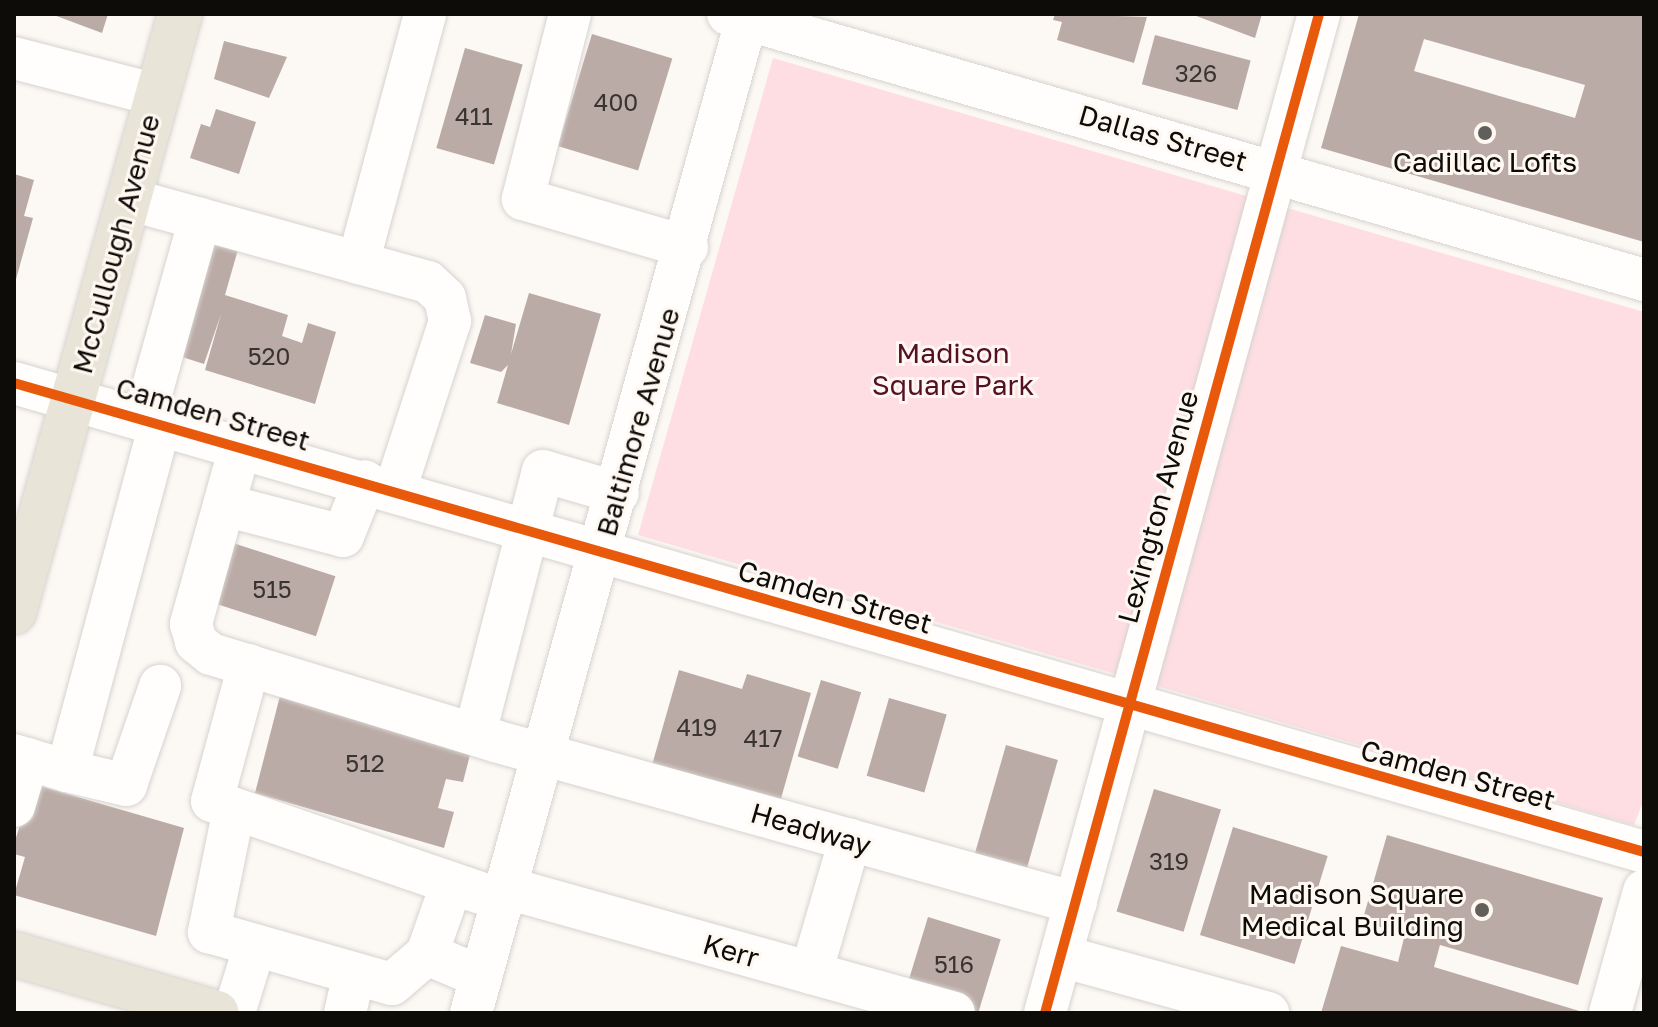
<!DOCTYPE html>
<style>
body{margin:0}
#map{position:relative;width:1658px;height:1027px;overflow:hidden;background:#fcf8f4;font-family:"Golos Text",sans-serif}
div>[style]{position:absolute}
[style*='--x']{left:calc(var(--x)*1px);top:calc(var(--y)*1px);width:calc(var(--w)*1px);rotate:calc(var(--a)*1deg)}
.green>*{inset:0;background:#fedee3}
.building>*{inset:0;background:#bbaba6;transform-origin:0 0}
.roads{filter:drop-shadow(0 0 2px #d6d3cf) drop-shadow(0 0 2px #d6d3cf)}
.minor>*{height:42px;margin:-21px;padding:0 21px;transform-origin:21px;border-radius:21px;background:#fffefd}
.major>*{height:44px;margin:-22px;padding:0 22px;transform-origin:22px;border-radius:22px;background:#e8e5d8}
.cycleway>*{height:10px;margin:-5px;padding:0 5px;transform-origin:5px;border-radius:5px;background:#e8590c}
.dots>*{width:22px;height:22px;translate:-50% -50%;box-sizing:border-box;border:4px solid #fff8f1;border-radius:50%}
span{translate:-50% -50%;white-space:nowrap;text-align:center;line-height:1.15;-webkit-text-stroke:6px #fff8f1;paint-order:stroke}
.number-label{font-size:24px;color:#393430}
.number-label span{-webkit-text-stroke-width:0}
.street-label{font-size:28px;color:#0e0c09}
.poi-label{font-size:28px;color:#0e0c09}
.right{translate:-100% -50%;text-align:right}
.park-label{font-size:28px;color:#550f29}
.frame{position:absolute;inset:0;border:16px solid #0e0c09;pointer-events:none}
</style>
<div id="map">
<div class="green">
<i style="clip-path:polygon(773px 58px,1644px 312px,1644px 799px,1634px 825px,638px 535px)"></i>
</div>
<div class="building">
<i style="clip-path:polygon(51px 14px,108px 14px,102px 33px)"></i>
<i style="clip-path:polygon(1055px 14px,1147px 17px,1134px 63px,1057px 40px,1062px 22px,1053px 20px)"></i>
<i style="clip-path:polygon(1191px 14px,1262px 14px,1255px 38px)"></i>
<i style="clip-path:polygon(evenodd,1359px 14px,1644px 14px,1644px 242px,1321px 148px,1359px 14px,1424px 39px,1585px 85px,1575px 118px,1414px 71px,1424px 39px)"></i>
<i style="left:592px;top:34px;width:84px;height:117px;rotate:17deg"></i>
<i style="left:1155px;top:35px;width:99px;height:51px;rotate:15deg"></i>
<i style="clip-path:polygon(224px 41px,287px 57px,269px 98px,214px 79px)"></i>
<i style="left:465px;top:48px;width:60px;height:104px;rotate:16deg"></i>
<i style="clip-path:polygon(216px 109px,256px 122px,239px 174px,190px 158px,201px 124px,210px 127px)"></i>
<i style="clip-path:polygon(14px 174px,34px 180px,24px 216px,33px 218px,15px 283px)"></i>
<i style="clip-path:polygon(208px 237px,239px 246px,225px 295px,288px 315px,282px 336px,302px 343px,308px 323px,336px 332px,315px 404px,205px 370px,221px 314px,204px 364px,173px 354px)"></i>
<i style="clip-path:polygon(529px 293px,601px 314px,569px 425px,497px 403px,508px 365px,501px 372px,470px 363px,485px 315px,516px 324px,511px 354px)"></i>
<i style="left:227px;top:541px;width:114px;height:63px;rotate:18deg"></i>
<i style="clip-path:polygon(679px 670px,742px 689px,747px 674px,811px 693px,780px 802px,652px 765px)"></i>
<i style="left:821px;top:680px;width:42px;height:80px;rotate:17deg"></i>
<i style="clip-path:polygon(281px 692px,472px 747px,463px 782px,446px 779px,438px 808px,454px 812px,444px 848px,255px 793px)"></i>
<i style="left:889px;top:698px;width:60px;height:81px;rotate:16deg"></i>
<i style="left:1006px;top:745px;width:54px;height:129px;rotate:16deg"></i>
<i style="clip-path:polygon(33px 784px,184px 828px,156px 936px,14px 895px,25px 857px,14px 854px,14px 844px)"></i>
<i style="left:1154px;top:789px;width:70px;height:128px;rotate:17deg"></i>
<i style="left:1233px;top:827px;width:99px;height:113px;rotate:17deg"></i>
<i style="clip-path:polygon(1387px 835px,1603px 898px,1578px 985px,1440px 945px,1434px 967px,1586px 1013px,1321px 1013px,1341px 946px,1398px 962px,1405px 934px,1362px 922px)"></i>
<i style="left:928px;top:917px;width:76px;height:76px;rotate:17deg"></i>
</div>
<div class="roads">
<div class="minor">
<i style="--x:570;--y:14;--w:191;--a:104.3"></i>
<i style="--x:523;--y:199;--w:171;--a:16.3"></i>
<i style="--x:728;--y:14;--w:954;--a:16.19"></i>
<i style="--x:14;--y:58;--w:148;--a:14.5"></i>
<i style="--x:128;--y:199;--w:311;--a:15.5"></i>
<i style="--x:428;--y:282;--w:23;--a:43"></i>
<i style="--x:445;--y:298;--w:24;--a:78"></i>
<i style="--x:450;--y:321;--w:178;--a:108"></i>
<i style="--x:358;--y:263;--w:258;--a:-74.9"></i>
<i style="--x:14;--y:383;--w:1696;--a:16.05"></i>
<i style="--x:144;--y:419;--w:208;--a:-74.4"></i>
<i style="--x:240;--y:447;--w:184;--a:105.5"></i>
<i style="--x:191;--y:624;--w:19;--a:74"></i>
<i style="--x:196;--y:642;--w:19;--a:39"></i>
<i style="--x:211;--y:654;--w:297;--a:17"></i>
<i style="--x:495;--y:741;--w:603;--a:15.58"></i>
<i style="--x:224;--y:505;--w:123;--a:14.6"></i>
<i style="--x:343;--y:536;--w:59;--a:-68.2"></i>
<i style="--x:249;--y:665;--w:141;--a:105.2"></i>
<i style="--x:212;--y:801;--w:309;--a:18.9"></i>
<i style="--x:479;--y:718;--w:255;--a:-75.5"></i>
<i style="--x:543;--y:471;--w:78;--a:16.3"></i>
<i style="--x:14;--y:755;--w:55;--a:16.8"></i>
<i style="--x:67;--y:771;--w:359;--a:-75"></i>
<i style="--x:67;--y:771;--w:61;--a:13.3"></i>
<i style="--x:126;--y:785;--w:105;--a:-71"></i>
<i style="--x:14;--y:806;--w:49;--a:-73.4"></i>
<i style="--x:234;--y:809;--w:126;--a:101.5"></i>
<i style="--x:209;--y:932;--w:190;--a:15.9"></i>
<i style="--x:392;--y:984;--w:46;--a:-40.6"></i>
<i style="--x:427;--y:954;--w:59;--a:23.1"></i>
<i style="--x:507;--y:888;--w:464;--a:15.6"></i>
<i style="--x:427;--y:954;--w:75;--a:-70.6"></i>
<i style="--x:1061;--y:956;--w:215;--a:15.4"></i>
<i style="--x:811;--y:973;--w:139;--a:-73.7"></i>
<i style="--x:234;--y:1013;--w:71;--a:-72.8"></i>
<i style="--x:345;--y:1013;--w:40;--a:-77"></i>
<i style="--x:471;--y:1013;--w:1037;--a:-74.5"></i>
<i style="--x:1045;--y:1013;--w:1036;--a:-74.66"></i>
<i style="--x:1610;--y:1013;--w:127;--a:-74.4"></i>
</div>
<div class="major">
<i style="--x:14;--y:612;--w:621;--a:-74.49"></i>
<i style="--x:14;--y:954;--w:211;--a:16.2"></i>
</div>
</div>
<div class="cycleway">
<i style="--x:14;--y:383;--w:1696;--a:16.05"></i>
<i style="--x:1045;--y:1013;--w:1036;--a:-74.66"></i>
</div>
<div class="dots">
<i style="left:1485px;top:133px;background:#615f5b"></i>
<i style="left:1482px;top:910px;background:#615f5b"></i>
</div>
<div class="number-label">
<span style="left:1196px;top:73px">326</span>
<span style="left:616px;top:102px">400</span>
<span style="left:474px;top:116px">411</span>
<span style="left:269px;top:356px">520</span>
<span style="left:272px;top:589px">515</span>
<span style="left:697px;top:727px">419</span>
<span style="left:763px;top:738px">417</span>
<span style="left:365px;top:763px">512</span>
<span style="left:1169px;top:861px">319</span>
<span style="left:954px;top:964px">516</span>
</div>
<div class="street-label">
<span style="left:1163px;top:138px;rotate:16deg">Dallas Street</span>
<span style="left:116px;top:244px;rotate:-75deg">McCullough Avenue</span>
<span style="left:213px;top:414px;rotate:16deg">Camden Street</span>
<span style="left:638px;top:422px;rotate:-74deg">Baltimore Avenue</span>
<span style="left:1158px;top:507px;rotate:-75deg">Lexington Avenue</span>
<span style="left:835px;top:597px;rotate:16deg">Camden Street</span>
<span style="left:1458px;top:775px;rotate:15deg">Camden Street</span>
<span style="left:811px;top:829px;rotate:16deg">Headway</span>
<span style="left:731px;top:951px;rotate:16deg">Kerr</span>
</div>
<div class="poi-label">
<span style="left:1485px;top:162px">Cadillac Lofts</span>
<span class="right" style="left:1464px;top:910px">Madison Square<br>Medical Building</span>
</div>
<div class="park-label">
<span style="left:953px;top:369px">Madison<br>Square Park</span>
</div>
<div class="frame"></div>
</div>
